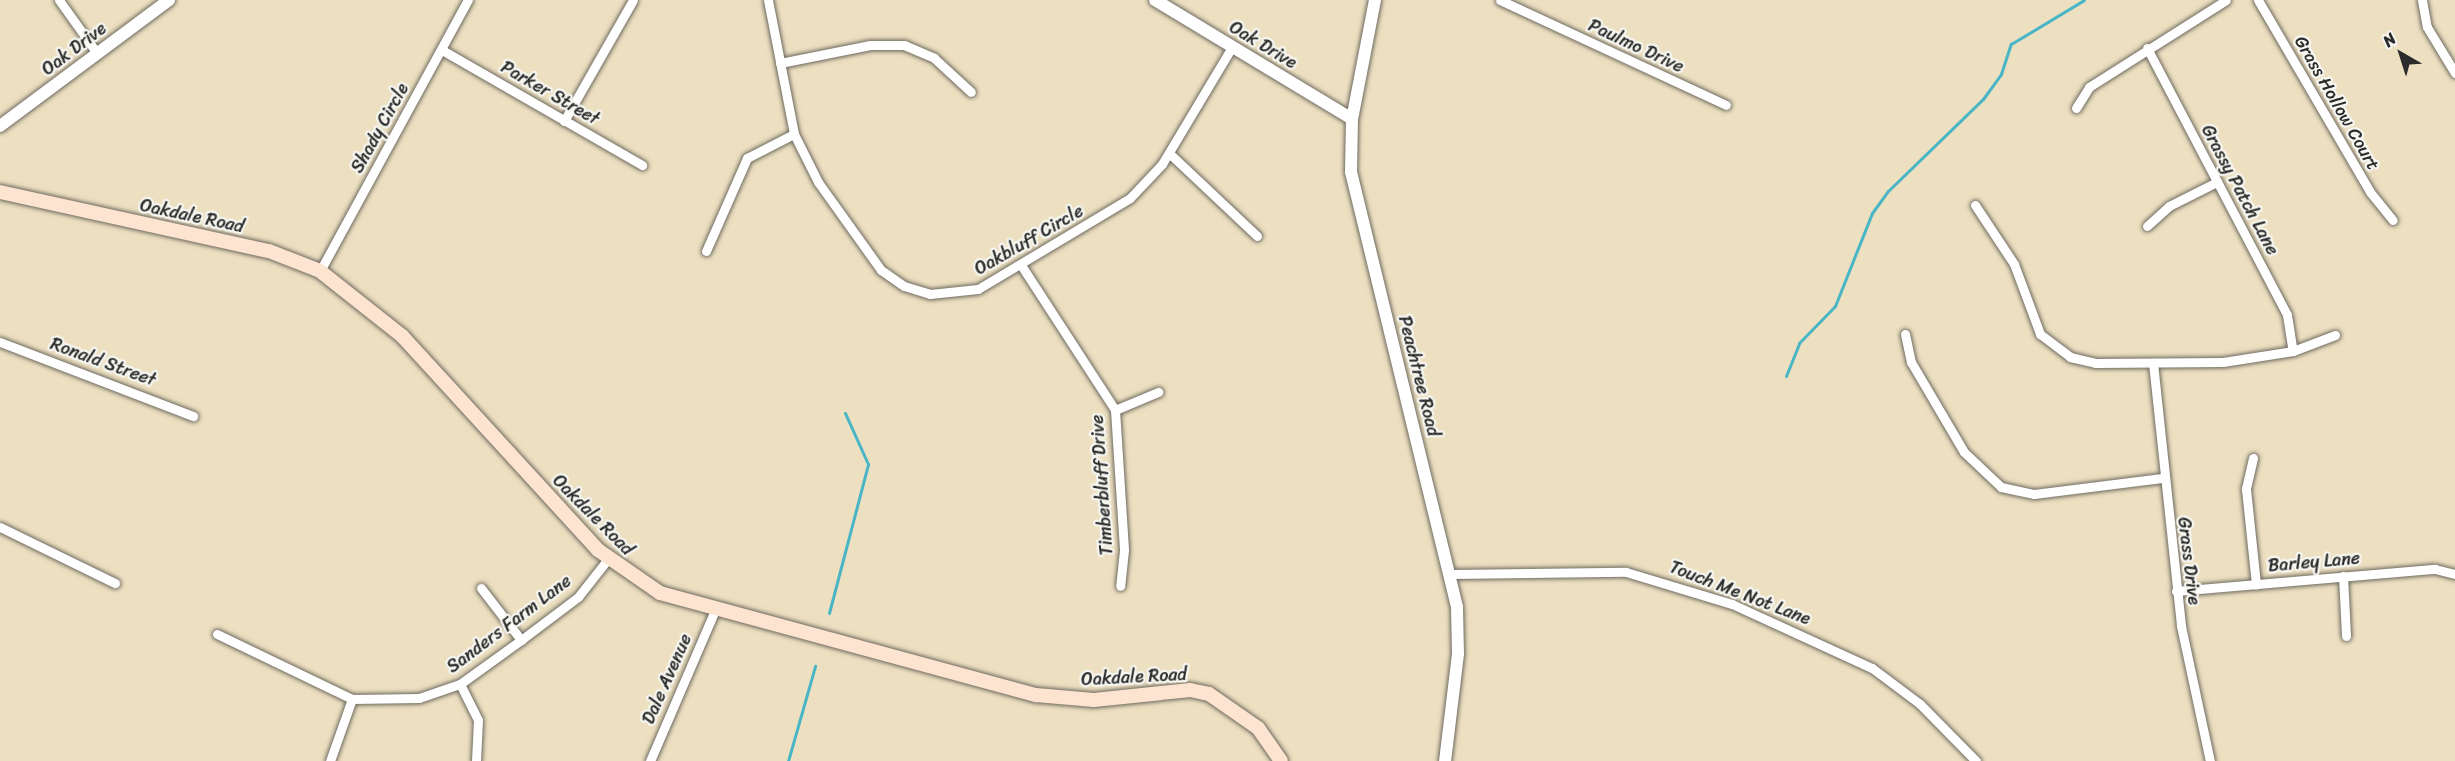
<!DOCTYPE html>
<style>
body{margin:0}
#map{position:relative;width:2455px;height:761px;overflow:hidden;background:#ede0c1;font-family:Sriracha,sans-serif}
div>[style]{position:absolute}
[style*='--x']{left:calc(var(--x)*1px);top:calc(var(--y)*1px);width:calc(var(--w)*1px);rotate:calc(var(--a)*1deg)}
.stream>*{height:3px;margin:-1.5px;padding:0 1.5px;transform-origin:1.5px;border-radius:1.5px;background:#49b5c5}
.roads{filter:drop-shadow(0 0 2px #6f6a60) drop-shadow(0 0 2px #6f6a60)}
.minor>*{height:9px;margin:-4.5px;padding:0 4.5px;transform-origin:4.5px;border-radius:4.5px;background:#fff}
.tertiary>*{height:12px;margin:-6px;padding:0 6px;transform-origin:6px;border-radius:6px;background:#fff}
.secondary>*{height:14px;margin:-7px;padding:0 7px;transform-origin:7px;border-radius:7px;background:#fde4d1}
span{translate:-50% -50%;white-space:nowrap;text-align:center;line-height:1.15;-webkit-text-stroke:4.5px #f6f6f2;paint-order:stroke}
.street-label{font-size:18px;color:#2b2b2b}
.north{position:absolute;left:2371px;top:24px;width:60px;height:60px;-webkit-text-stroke:4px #f6f6f2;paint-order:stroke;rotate:321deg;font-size:16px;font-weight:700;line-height:24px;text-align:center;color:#2b2b2b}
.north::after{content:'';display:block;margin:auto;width:21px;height:27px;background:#2b2b2b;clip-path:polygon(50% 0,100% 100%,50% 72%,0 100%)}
</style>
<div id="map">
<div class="stream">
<i style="--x:1786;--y:376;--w:35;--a:-68"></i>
<i style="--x:1799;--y:343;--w:52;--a:-45.8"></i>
<i style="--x:1835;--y:306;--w:100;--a:-68.3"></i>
<i style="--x:1872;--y:213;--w:27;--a:-54"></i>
<i style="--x:1888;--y:191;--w:132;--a:-44.1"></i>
<i style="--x:1983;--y:99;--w:31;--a:-54"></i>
<i style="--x:2001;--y:74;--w:32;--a:-72"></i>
<i style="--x:2011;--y:44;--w:85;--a:-31.1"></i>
<i style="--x:829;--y:613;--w:154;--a:-75.3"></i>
<i style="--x:868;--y:464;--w:56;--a:-114.3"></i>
<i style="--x:788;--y:761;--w:99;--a:-74.1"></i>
</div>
<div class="roads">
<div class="minor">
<i style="--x:59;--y:0;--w:65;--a:54.4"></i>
<i style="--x:768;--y:0;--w:136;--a:79"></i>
<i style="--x:794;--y:134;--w:54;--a:63.4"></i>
<i style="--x:818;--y:182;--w:108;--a:54.4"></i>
<i style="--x:881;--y:270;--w:28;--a:35"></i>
<i style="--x:904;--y:286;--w:27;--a:17"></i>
<i style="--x:930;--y:294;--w:48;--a:-5.9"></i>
<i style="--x:978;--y:289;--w:177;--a:-30.9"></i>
<i style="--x:1130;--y:198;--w:47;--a:-46.7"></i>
<i style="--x:1162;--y:164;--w:136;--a:-59.1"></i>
<i style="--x:1500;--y:0;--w:249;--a:24.9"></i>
<i style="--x:2258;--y:0;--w:222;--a:59.7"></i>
<i style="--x:2370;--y:192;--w:36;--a:51"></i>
<i style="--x:2422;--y:0;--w:27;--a:80"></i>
<i style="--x:2427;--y:27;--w:54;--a:58.7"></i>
<i style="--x:2147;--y:48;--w:301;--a:62.3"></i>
<i style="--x:2287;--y:315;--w:36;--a:81"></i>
<i style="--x:442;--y:50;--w:231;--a:29.9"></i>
<i style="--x:780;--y:63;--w:92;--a:-11.3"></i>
<i style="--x:870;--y:45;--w:34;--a:0"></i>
<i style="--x:904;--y:45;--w:33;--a:23"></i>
<i style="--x:934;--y:58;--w:50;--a:42.6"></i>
<i style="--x:2076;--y:108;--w:25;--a:-58"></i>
<i style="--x:2089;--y:87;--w:162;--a:-32.4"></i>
<i style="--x:564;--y:121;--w:139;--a:-60.3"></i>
<i style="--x:1169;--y:153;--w:121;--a:43.3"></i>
<i style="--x:1975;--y:205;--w:71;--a:56.5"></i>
<i style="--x:2014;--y:264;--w:75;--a:69.6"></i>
<i style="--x:2040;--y:334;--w:38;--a:37"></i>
<i style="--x:2070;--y:357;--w:26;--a:13"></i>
<i style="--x:2095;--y:363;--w:128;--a:-0.4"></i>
<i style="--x:2223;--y:362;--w:71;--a:-8.9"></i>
<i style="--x:2293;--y:351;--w:45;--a:-20.9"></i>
<i style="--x:2147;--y:226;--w:30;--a:-42"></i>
<i style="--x:2169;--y:206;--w:54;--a:-26.6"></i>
<i style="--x:706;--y:251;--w:102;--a:-66.2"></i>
<i style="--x:747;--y:158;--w:53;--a:-27.1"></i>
<i style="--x:1021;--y:265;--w:173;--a:57"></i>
<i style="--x:1115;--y:410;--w:140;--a:86.3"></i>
<i style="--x:1124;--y:550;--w:36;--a:96"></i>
<i style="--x:320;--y:271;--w:309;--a:-61.4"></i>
<i style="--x:1905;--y:334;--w:29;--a:78"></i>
<i style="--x:1911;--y:362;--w:104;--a:59.5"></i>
<i style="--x:1964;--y:452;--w:51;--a:43.4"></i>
<i style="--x:2001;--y:487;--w:34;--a:12"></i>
<i style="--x:2034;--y:494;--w:129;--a:-7.1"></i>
<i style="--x:0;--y:342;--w:207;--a:21"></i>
<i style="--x:2153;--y:363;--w:264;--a:83.9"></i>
<i style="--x:2181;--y:626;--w:138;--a:77.9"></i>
<i style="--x:1115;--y:410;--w:47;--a:-22.7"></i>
<i style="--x:2253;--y:458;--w:32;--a:103"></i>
<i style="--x:2246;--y:489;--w:96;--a:84"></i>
<i style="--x:0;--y:527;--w:128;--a:26"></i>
<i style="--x:1451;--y:574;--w:175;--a:-0.7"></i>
<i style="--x:1626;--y:572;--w:111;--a:16.8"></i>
<i style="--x:1732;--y:604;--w:154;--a:24.6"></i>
<i style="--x:1872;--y:668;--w:60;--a:36.9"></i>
<i style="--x:1920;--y:704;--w:80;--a:45.5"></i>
<i style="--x:2343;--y:576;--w:60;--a:87.1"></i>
<i style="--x:481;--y:588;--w:66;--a:52.4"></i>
<i style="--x:2176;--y:591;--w:260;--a:-4.9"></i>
<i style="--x:2435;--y:569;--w:21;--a:14"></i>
<i style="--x:217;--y:634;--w:150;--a:25.7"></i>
<i style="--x:352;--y:699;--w:67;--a:-0.9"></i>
<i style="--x:419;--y:698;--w:43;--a:-18.9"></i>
<i style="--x:460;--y:684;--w:75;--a:-35.8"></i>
<i style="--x:521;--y:640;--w:71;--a:-37"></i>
<i style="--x:578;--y:597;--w:48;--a:-51.7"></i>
<i style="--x:460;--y:684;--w:40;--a:63.4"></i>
<i style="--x:478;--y:720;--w:41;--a:92.8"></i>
<i style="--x:330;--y:761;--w:66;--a:-70.5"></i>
<i style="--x:650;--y:761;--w:164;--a:-66.7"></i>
</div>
<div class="tertiary">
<i style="--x:1155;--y:0;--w:230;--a:31.1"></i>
<i style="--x:1375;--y:0;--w:121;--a:100.9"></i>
<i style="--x:1352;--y:119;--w:53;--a:91.1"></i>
<i style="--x:1351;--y:172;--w:448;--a:76.3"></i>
<i style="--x:1457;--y:607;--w:47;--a:88.8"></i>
<i style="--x:1458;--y:654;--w:108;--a:96.9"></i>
<i style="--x:0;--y:126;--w:211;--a:-36.7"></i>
</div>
<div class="secondary">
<i style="--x:0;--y:192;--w:275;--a:12.4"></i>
<i style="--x:269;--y:251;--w:55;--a:21.4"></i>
<i style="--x:320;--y:271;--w:105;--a:38.4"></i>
<i style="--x:402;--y:336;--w:290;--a:47.5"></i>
<i style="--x:598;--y:550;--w:75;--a:34.7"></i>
<i style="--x:660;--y:593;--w:390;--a:15.2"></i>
<i style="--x:1036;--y:695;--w:58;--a:4.9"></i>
<i style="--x:1094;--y:700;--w:97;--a:-5.9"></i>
<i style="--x:1190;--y:690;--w:19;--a:12"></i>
<i style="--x:1209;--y:694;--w:60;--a:34.8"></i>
<i style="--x:1258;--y:728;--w:40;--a:55.1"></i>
</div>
</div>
<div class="street-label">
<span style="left:1263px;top:45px;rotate:31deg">Oak Drive</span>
<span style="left:1636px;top:46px;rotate:25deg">Paulmo Drive</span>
<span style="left:74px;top:49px;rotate:-37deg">Oak Drive</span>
<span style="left:550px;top:93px;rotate:30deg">Parker Street</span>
<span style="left:2337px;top:103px;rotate:60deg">Grass Hollow Court</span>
<span style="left:380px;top:128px;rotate:-61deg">Shady Circle</span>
<span style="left:2240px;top:190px;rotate:62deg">Grassy Patch Lane</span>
<span style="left:192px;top:216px;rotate:12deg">Oakdale Road</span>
<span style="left:1029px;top:240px;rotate:-30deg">Oakbluff Circle</span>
<span style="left:103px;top:362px;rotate:20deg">Ronald Street</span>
<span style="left:1419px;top:376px;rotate:76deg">Peachtree Road</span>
<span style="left:1102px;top:485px;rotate:-94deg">Timberbluff Drive</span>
<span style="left:593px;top:515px;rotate:45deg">Oakdale Road</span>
<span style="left:2189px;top:561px;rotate:83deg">Grass Drive</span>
<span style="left:2314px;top:562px;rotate:-5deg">Barley Lane</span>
<span style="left:1740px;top:593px;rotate:21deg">Touch Me Not Lane</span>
<span style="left:509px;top:624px;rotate:-37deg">Sanders Farm Lane</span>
<span style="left:1134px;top:677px;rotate:-3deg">Oakdale Road</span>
<span style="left:667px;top:679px;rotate:-66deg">Dale Avenue</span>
</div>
<div class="north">N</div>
</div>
